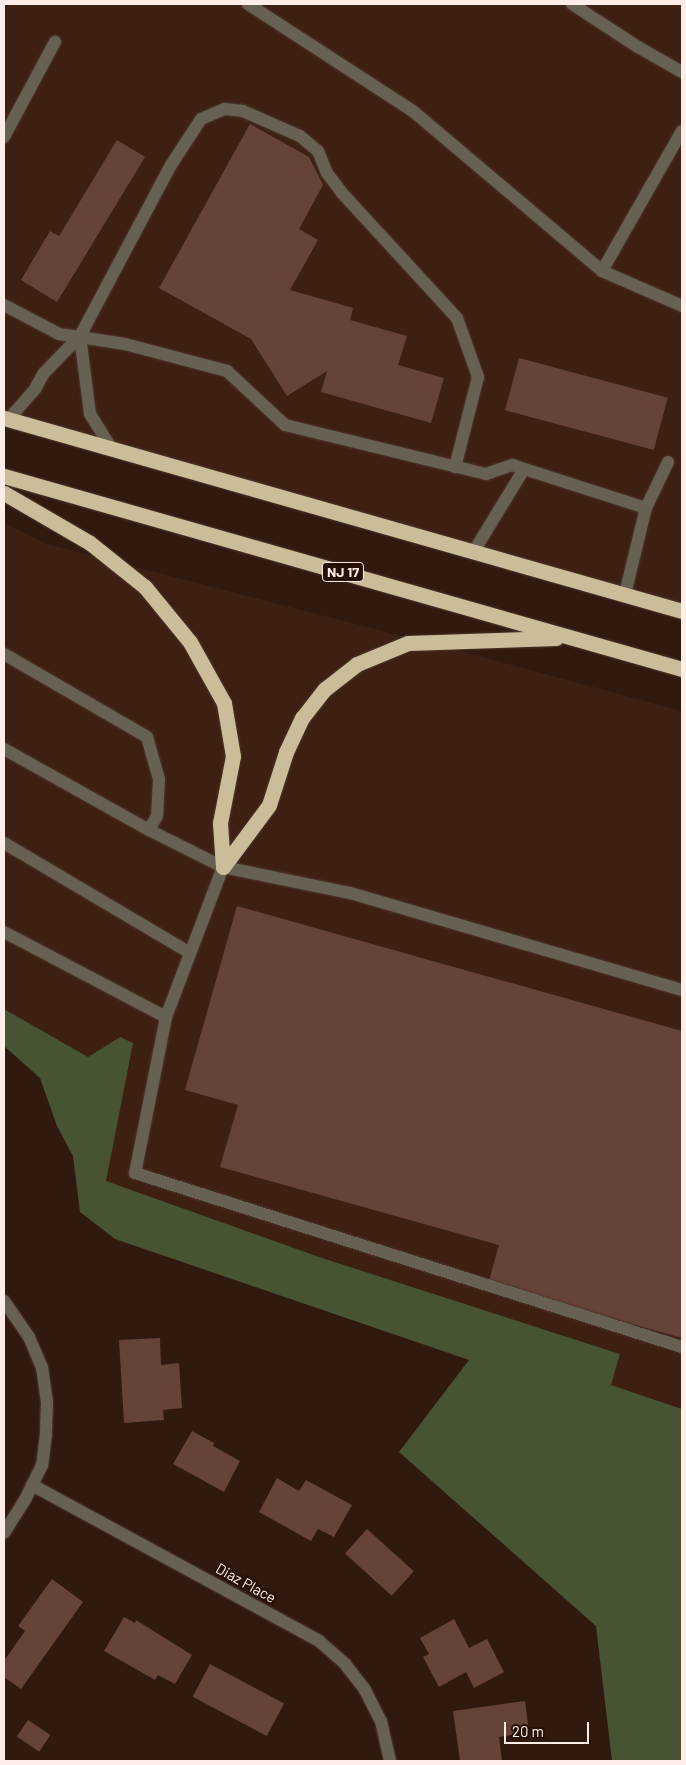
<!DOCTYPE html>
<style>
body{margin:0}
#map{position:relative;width:686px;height:1765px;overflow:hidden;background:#30190f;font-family:Barlow,sans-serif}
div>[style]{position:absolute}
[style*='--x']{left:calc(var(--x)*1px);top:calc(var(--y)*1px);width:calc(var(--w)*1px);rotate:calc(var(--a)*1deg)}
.built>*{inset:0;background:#3e2013}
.forest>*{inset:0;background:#475434}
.building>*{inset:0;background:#654338;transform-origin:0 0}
.roads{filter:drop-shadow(0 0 1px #4d372d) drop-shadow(0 0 1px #4d372d)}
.lane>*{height:12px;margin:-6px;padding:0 6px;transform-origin:6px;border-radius:6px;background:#676153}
.street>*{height:12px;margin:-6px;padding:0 6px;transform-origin:6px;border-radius:6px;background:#676153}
.highway>*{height:15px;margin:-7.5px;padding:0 7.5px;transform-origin:7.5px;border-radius:7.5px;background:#cbbd99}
span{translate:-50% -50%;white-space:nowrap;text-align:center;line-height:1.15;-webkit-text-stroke:4.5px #261006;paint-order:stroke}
.shield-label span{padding:1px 4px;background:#261006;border:1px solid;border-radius:4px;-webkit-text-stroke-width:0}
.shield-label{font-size:14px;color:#ffeee7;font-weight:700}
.street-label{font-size:15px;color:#ffeee7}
.frame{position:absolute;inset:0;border:5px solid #ffeee7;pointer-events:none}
.scale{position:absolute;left:504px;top:1722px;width:85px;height:22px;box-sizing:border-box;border:2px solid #ffeee7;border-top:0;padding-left:6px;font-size:15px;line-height:18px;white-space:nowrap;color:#ffeee7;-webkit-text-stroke:4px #261006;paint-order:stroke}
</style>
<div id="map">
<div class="built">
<i style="clip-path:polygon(4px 4px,682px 4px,682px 617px,4px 421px)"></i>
<i style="clip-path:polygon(4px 523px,47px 544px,475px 655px,682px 711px,682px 1409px,611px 1385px,620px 1354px,319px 1257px,105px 1181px,133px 1043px,119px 1037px,88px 1057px,4px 1009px)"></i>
</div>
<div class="forest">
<i style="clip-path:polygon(4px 1009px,88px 1057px,120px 1037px,133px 1043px,106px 1181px,319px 1257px,620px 1354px,611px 1385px,682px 1409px,682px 1761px,612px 1761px,596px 1626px,399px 1452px,469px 1360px,115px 1239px,80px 1212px,73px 1156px,57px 1126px,40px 1078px,4px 1046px)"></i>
</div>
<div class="building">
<i style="clip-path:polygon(250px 124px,309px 157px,323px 185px,299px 229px,318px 240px,290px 290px,353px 308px,350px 320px,407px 336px,398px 365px,444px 378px,431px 423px,321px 392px,327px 371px,287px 396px,251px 339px,159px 288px)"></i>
<i style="clip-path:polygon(117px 140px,145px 157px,57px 302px,21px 280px,50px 231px,59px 236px)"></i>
<i style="left:519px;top:358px;width:154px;height:54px;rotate:15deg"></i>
<i style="clip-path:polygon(237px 906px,682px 1031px,682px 1338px,488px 1284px,499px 1245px,220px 1167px,238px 1105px,185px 1090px)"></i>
<i style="clip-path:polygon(160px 1338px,161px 1365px,179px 1363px,182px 1408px,163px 1410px,164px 1420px,124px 1423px,119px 1340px)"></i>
<i style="clip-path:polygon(192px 1431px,214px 1443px,213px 1446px,240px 1461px,224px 1492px,173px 1464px)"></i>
<i style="clip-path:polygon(277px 1478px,299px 1491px,306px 1480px,352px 1505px,334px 1537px,318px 1529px,311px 1541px,259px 1512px)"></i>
<i style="left:367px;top:1529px;width:63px;height:33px;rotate:42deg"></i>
<i style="clip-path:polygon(52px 1579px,83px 1602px,21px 1689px,4px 1677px,4px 1661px,25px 1631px,18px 1626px)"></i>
<i style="clip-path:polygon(124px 1617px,135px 1623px,136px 1620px,192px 1655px,175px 1684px,158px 1675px,155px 1680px,104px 1651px)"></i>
<i style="clip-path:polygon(454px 1619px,469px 1648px,487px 1639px,504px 1672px,474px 1688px,466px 1672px,439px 1687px,423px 1657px,429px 1654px,420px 1638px)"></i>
<i style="left:210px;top:1664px;width:84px;height:37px;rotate:28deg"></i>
<i style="clip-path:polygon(525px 1701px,529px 1732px,499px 1737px,502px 1761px,460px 1761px,453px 1711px)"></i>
<i style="left:28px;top:1720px;width:27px;height:20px;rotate:34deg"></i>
</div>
<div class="roads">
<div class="lane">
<i style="--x:248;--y:4;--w:198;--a:33"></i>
<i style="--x:414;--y:112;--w:246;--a:40.2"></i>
<i style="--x:602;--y:271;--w:87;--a:23.6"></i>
<i style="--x:572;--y:4;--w:79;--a:33.1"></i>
<i style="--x:638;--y:47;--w:51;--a:29.6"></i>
<i style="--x:4;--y:137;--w:108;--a:-61.8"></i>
<i style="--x:602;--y:271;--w:161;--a:-60.3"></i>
<i style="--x:4;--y:305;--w:62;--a:27.8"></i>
<i style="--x:59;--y:334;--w:67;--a:8.6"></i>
<i style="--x:125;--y:344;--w:106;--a:14.8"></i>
<i style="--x:227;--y:371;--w:79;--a:43"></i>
<i style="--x:285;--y:425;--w:207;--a:13.7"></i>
<i style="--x:486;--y:474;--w:28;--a:-19"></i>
<i style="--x:512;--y:465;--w:141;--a:17.8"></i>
<i style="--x:80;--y:336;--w:194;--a:-62"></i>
<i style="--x:171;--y:165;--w:55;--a:-56.9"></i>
<i style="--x:201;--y:119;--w:26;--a:-23"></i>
<i style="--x:225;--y:109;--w:18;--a:6"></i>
<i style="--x:243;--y:111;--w:62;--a:23.7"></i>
<i style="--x:300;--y:136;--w:23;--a:40"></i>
<i style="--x:318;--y:151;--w:24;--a:68"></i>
<i style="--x:327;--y:173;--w:25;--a:53"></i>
<i style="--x:342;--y:193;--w:170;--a:47.4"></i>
<i style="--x:457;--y:318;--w:63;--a:70.4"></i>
<i style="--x:478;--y:377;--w:93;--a:104.3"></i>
<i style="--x:9;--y:419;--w:40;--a:-49"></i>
<i style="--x:35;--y:389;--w:18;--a:-61"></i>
<i style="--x:44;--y:373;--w:52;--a:-45.8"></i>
<i style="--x:80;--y:336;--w:79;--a:82.7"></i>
<i style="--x:90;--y:414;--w:40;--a:58"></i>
<i style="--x:474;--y:551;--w:96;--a:-58.6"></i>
<i style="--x:625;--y:594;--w:89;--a:-76.3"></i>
<i style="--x:646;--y:508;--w:51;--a:-64.4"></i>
<i style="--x:4;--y:654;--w:165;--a:30.1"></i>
<i style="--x:147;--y:737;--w:44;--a:74.1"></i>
<i style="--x:159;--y:779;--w:37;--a:93"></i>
<i style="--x:157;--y:816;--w:16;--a:120"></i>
<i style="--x:149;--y:830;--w:83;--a:26.6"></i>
<i style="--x:223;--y:867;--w:130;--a:11.6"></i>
<i style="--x:350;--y:893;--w:346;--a:16.3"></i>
<i style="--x:4;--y:749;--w:166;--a:29.2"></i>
<i style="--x:4;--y:843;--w:216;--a:30.6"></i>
<i style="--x:4;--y:932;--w:183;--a:27.7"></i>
<i style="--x:166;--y:1017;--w:159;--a:101.2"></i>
<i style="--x:135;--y:1173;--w:574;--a:17.65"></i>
<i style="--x:166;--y:1017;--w:160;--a:-69.2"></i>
</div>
<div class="street">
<i style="--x:4;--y:1301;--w:44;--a:55.2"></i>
<i style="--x:29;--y:1337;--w:33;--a:67"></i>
<i style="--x:42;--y:1367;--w:35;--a:82"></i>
<i style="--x:47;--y:1402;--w:32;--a:92"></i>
<i style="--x:46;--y:1434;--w:31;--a:97"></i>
<i style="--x:42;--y:1465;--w:37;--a:116"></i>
<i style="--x:26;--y:1498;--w:41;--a:122.2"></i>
<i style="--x:32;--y:1485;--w:327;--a:28.5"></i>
<i style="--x:319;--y:1641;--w:35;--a:41"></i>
<i style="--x:345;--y:1664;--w:33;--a:52"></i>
<i style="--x:365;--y:1690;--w:35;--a:63"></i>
<i style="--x:381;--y:1721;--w:41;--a:77.3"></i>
</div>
<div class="highway">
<i style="--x:4;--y:418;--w:705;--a:15.89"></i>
<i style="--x:4;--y:476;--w:705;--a:15.89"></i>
<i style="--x:4;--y:493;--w:99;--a:30.2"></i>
<i style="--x:90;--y:543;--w:70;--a:38.7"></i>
<i style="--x:145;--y:587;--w:71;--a:50.7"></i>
<i style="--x:190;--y:642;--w:70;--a:60.9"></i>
<i style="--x:224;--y:703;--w:54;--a:80.4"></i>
<i style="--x:233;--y:756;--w:68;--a:101"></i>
<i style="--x:220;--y:823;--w:44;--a:86.1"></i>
<i style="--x:223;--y:867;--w:77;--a:-53.4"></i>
<i style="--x:269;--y:805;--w:56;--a:-72.2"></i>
<i style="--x:286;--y:752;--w:38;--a:-65"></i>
<i style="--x:302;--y:718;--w:37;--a:-52"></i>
<i style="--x:325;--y:689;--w:41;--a:-38"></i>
<i style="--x:357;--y:664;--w:55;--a:-22.4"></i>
<i style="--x:408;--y:643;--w:148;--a:-1.9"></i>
</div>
</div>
<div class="shield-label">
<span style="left:343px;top:572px">NJ 17</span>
</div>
<div class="street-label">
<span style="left:246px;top:1583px;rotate:29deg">Diaz Place</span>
</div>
<div class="frame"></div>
<div class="scale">20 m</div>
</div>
